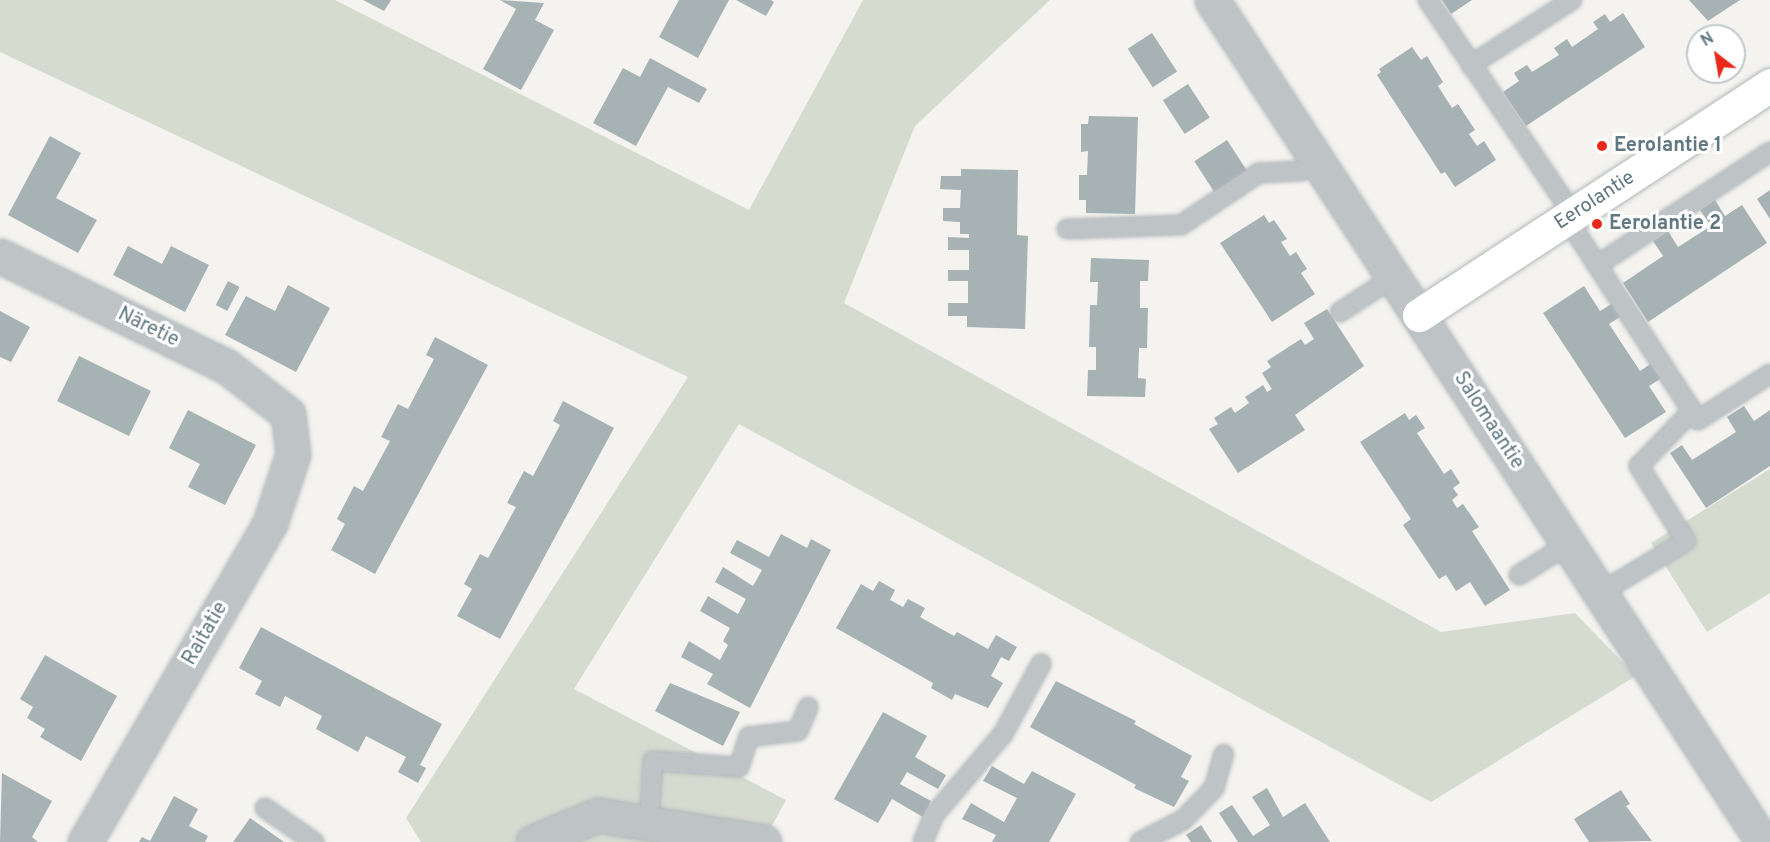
<!DOCTYPE html>
<meta charset="utf-8">
<style>
body{margin:0}
#map{position:relative;width:1770px;height:842px;overflow:hidden;background:#f4f3ef;font-family:Overpass,sans-serif}
div>[style]{position:absolute}
[style*='--x']{left:calc(var(--x)*1px);top:calc(var(--y)*1px);width:calc(var(--w)*1px);rotate:calc(var(--a)*1deg)}
.green>*{inset:0;background:#d6dbd0}
.building>*{inset:0;background:#a7b2b5;transform-origin:0 0}
.roads{filter:drop-shadow(0 0 2px #b1b8bb) drop-shadow(0 0 2px #b1b8bb)}
.lane>*{height:18px;margin:-9px;padding:0 9px;transform-origin:9px;border-radius:9px;background:#bec4c6}
.street>*{height:33px;margin:-16.5px;padding:0 16.5px;transform-origin:16.5px;border-radius:16.5px;background:#bec4c6}
.secondary>*{height:33px;margin:-16.5px;padding:0 16.5px;transform-origin:16.5px;border-radius:16.5px;background:#fff}
.dots>*{width:16px;height:16px;translate:-50% -50%;box-sizing:border-box;border:3px solid #fff;border-radius:50%}
span{translate:-50% -50%;white-space:nowrap;text-align:center;line-height:1.15;-webkit-text-stroke:6px #fff;paint-order:stroke}
.poi-label{font-size:20px;color:#617882;font-weight:700}
.left{translate:0 -50%;text-align:left}
.street-label{font-size:20px;color:#617882}
.north{position:absolute;left:1686px;top:24px;width:60px;height:60px;box-sizing:border-box;background:#fff;border:2px solid #c0c9cd;border-radius:50%;rotate:329deg;font-size:16px;font-weight:700;line-height:24px;text-align:center;color:#617882}
.north::after{content:'';display:block;margin:auto;width:21px;height:27px;background:#ea2819;clip-path:polygon(50% 0,100% 100%,50% 72%,0 100%)}
</style>
<div id="map">
<div class="green">
<i style="clip-path:polygon(0 0,335px 0,749px 210px,863px 0,1050px 0,915px 126px,844px 303px,1441px 632px,1575px 613px,1636px 676px,1431px 802px,739px 424px,574px 689px,786px 800px,763px 842px,421px 842px,406px 818px,688px 377px,0 52px)"></i>
<i style="clip-path:polygon(1770px 469px,1770px 593px,1707px 632px,1651px 543px)"></i>
</div>
<div class="building">
<i style="clip-path:polygon(363px 0,391px 0,384px 11px)"></i>
<i style="clip-path:polygon(500px 0,544px 3px,535px 20px,554px 30px,521px 90px,483px 69px,516px 9px)"></i>
<i style="clip-path:polygon(679px 0,729px 0,698px 58px,659px 37px)"></i>
<i style="clip-path:polygon(736px 0,771px 0,774px 2px,766px 16px)"></i>
<i style="clip-path:polygon(1442px 0,1472px 0,1451px 14px)"></i>
<i style="clip-path:polygon(1689px 0,1740px 0,1708px 21px)"></i>
<i style="clip-path:polygon(1623px 13px,1645px 47px,1526px 126px,1503px 92px,1519px 81px,1514px 73px,1527px 65px,1532px 72px,1559px 55px,1554px 48px,1567px 39px,1572px 47px,1598px 29px,1593px 22px,1605px 14px,1610px 22px)"></i>
<i style="left:1152px;top:33px;width:46px;height:29px;rotate:57deg"></i>
<i style="clip-path:polygon(1412px 47px,1421px 60px,1427px 56px,1443px 82px,1438px 86px,1452px 108px,1458px 104px,1475px 130px,1469px 134px,1477px 146px,1484px 141px,1496px 160px,1455px 187px,1445px 172px,1441px 174px,1377px 75px,1381px 72px,1379px 69px)"></i>
<i style="clip-path:polygon(650px 58px,707px 89px,699px 103px,668px 87px,636px 146px,593px 123px,623px 68px,640px 77px)"></i>
<i style="left:1188px;top:84px;width:40px;height:30px;rotate:57deg"></i>
<i style="clip-path:polygon(1089px 116px,1138px 117px,1135px 214px,1086px 213px,1086px 200px,1079px 200px,1079px 175px,1087px 175px,1088px 151px,1081px 152px,1081px 124px,1088px 124px)"></i>
<i style="clip-path:polygon(50px 136px,81px 153px,56px 198px,97px 220px,78px 253px,8px 215px)"></i>
<i style="left:1227px;top:140px;width:37px;height:39px;rotate:57deg"></i>
<i style="clip-path:polygon(961px 169px,1018px 170px,1017px 235px,1028px 236px,1025px 329px,967px 327px,967px 316px,948px 316px,948px 303px,968px 303px,968px 281px,948px 281px,948px 270px,969px 270px,969px 250px,948px 250px,948px 237px,969px 238px,969px 234px,960px 234px,960px 222px,943px 221px,943px 208px,960px 208px,961px 190px,940px 189px,941px 176px,961px 176px)"></i>
<i style="clip-path:polygon(1770px 190px,1770px 219px,1757px 199px)"></i>
<i style="clip-path:polygon(1715px 200px,1725px 216px,1742px 205px,1767px 243px,1648px 322px,1623px 283px,1663px 256px,1653px 241px,1668px 231px,1678px 247px,1711px 226px,1700px 210px)"></i>
<i style="clip-path:polygon(1264px 215px,1269px 223px,1274px 220px,1287px 239px,1281px 242px,1290px 256px,1296px 252px,1307px 269px,1301px 273px,1315px 294px,1272px 322px,1220px 243px)"></i>
<i style="clip-path:polygon(128px 246px,162px 264px,171px 246px,209px 265px,185px 312px,113px 275px)"></i>
<i style="clip-path:polygon(1091px 258px,1149px 260px,1148px 281px,1140px 281px,1140px 308px,1148px 308px,1147px 348px,1139px 348px,1138px 378px,1146px 379px,1145px 397px,1087px 396px,1088px 370px,1096px 370px,1096px 347px,1089px 347px,1090px 305px,1097px 305px,1098px 282px,1090px 282px)"></i>
<i style="left:228px;top:281px;width:13px;height:27px;rotate:27deg"></i>
<i style="clip-path:polygon(288px 285px,330px 308px,296px 372px,225px 335px,246px 296px,275px 311px)"></i>
<i style="clip-path:polygon(1584px 286px,1600px 311px,1615px 302px,1623px 315px,1609px 324px,1640px 371px,1655px 361px,1665px 376px,1649px 386px,1666px 412px,1625px 438px,1543px 313px)"></i>
<i style="clip-path:polygon(1327px 309px,1364px 366px,1295px 415px,1305px 430px,1238px 473px,1209px 429px,1218px 424px,1214px 418px,1231px 407px,1235px 413px,1249px 403px,1245px 397px,1263px 385px,1267px 392px,1272px 389px,1262px 373px,1271px 367px,1267px 361px,1301px 339px,1305px 345px,1314px 339px,1304px 323px)"></i>
<i style="clip-path:polygon(0 311px,30px 327px,11px 362px,0 357px)"></i>
<i style="clip-path:polygon(435px 337px,488px 365px,375px 574px,331px 550px,345px 524px,337px 519px,354px 486px,363px 491px,390px 441px,381px 437px,398px 404px,408px 409px,434px 359px,426px 355px)"></i>
<i style="left:79px;top:356px;width:80px;height:50px;rotate:26deg"></i>
<i style="clip-path:polygon(563px 401px,614px 428px,500px 639px,457px 616px,472px 589px,464px 584px,480px 554px,488px 558px,516px 507px,507px 503px,524px 471px,533px 476px,560px 425px,553px 421px)"></i>
<i style="clip-path:polygon(1744px 406px,1754px 421px,1770px 410px,1770px 466px,1706px 508px,1670px 453px,1682px 445px,1692px 460px,1736px 432px,1727px 417px)"></i>
<i style="clip-path:polygon(188px 410px,256px 445px,225px 505px,188px 487px,200px 464px,169px 448px)"></i>
<i style="clip-path:polygon(1405px 413px,1409px 420px,1416px 415px,1425px 428px,1417px 433px,1444px 474px,1451px 469px,1460px 483px,1453px 488px,1458px 495px,1452px 500px,1457px 508px,1463px 504px,1479px 527px,1472px 531px,1510px 590px,1485px 606px,1470px 582px,1456px 591px,1446px 575px,1439px 579px,1403px 525px,1411px 519px,1360px 442px)"></i>
<i style="clip-path:polygon(781px 534px,807px 548px,811px 539px,831px 550px,750px 708px,707px 684px,713px 674px,681px 657px,689px 641px,720px 660px,728px 645px,723px 641px,730px 628px,700px 611px,708px 596px,738px 614px,746px 599px,715px 582px,723px 567px,753px 586px,762px 570px,730px 553px,737px 540px,769px 557px)"></i>
<i style="clip-path:polygon(879px 581px,895px 590px,890px 600px,903px 607px,908px 599px,925px 608px,920px 617px,954px 636px,957px 632px,988px 649px,996px 635px,1017px 647px,1009px 661px,1001px 657px,991px 676px,1003px 683px,988px 708px,955px 694px,952px 700px,931px 688px,933px 683px,836px 628px,861px 584px,873px 591px)"></i>
<i style="clip-path:polygon(261px 627px,442px 724px,420px 765px,426px 768px,418px 783px,398px 772px,406px 757px,366px 736px,358px 752px,316px 729px,322px 716px,285px 696px,280px 707px,255px 694px,262px 681px,239px 668px)"></i>
<i style="clip-path:polygon(45px 655px,117px 696px,81px 761px,40px 737px,45px 729px,27px 718px,33px 707px,20px 699px)"></i>
<i style="clip-path:polygon(1056px 681px,1136px 721px,1134px 724px,1192px 756px,1181px 777px,1189px 781px,1174px 807px,1134px 788px,1136px 785px,1030px 727px)"></i>
<i style="clip-path:polygon(670px 683px,740px 712px,723px 746px,655px 711px)"></i>
<i style="clip-path:polygon(883px 712px,927px 736px,915px 757px,946px 775px,938px 789px,907px 772px,900px 784px,931px 801px,923px 817px,892px 799px,878px 823px,834px 799px)"></i>
<i style="clip-path:polygon(992px 766px,1024px 784px,1032px 771px,1076px 794px,1049px 842px,992px 842px,996px 835px,962px 819px,971px 803px,1004px 822px,1017px 798px,983px 781px)"></i>
<i style="clip-path:polygon(2px 773px,52px 801px,32px 837px,38px 842px,0 842px)"></i>
<i style="clip-path:polygon(1267px 788px,1283px 817px,1305px 803px,1330px 842px,1238px 842px,1219px 813px,1232px 805px,1253px 836px,1270px 825px,1252px 797px)"></i>
<i style="clip-path:polygon(1621px 790px,1630px 804px,1626px 806px,1652px 841px,1589px 842px,1574px 819px)"></i>
<i style="clip-path:polygon(174px 796px,198px 809px,189px 826px,208px 836px,205px 842px,139px 842px,142px 837px,150px 841px)"></i>
<i style="clip-path:polygon(250px 818px,284px 842px,233px 842px)"></i>
<i style="clip-path:polygon(1201px 825px,1212px 842px,1191px 842px,1186px 835px)"></i>
</div>
<div class="roads">
<div class="lane">
<i style="--x:1428;--y:0;--w:261;--a:55.9"></i>
<i style="--x:1471;--y:65;--w:120;--a:-32.8"></i>
<i style="--x:1770;--y:152;--w:207;--a:146.8"></i>
<i style="--x:1597;--y:265;--w:185;--a:56.9"></i>
<i style="--x:1698;--y:420;--w:85;--a:-32.6"></i>
<i style="--x:1568;--y:220;--w:54;--a:57.2"></i>
<i style="--x:1067;--y:229;--w:114;--a:-2"></i>
<i style="--x:1181;--y:225;--w:94;--a:-33.7"></i>
<i style="--x:1259;--y:173;--w:42;--a:-2.7"></i>
<i style="--x:1301;--y:171;--w:21;--a:-31"></i>
<i style="--x:1340;--y:312;--w:66;--a:-33.2"></i>
<i style="--x:1519;--y:575;--w:59;--a:-31.8"></i>
<i style="--x:1600;--y:593;--w:100;--a:-31.2"></i>
<i style="--x:1686;--y:541;--w:89;--a:-122.1"></i>
<i style="--x:1639;--y:466;--w:76;--a:-46.1"></i>
<i style="--x:265;--y:808;--w:60;--a:34.8"></i>
<i style="--x:649;--y:822;--w:61;--a:-86.2"></i>
<i style="--x:653;--y:761;--w:86;--a:4"></i>
<i style="--x:739;--y:767;--w:32;--a:-72"></i>
<i style="--x:749;--y:737;--w:49;--a:-7"></i>
<i style="--x:798;--y:731;--w:26;--a:-67"></i>
<i style="--x:923;--y:842;--w:29;--a:-68"></i>
<i style="--x:934;--y:815;--w:106;--a:-49.6"></i>
<i style="--x:1003;--y:734;--w:80;--a:-61.5"></i>
<i style="--x:1140;--y:842;--w:48;--a:-27.1"></i>
<i style="--x:1183;--y:820;--w:45;--a:-45.9"></i>
<i style="--x:1214;--y:788;--w:35;--a:-74"></i>
</div>
<div class="street">
<i style="--x:1212;--y:0;--w:1006;--a:56.8"></i>
<i style="--x:0;--y:256;--w:251;--a:26"></i>
<i style="--x:226;--y:366;--w:78;--a:37.7"></i>
<i style="--x:288;--y:414;--w:40;--a:82.9"></i>
<i style="--x:293;--y:454;--w:73;--a:108.4"></i>
<i style="--x:270;--y:523;--w:369;--a:120.1"></i>
<i style="--x:533;--y:842;--w:70;--a:-22.6"></i>
<i style="--x:598;--y:815;--w:168;--a:9.2"></i>
</div>
<div class="secondary">
<i style="--x:1419;--y:315;--w:420;--a:-33.2"></i>
</div>
</div>
<div class="dots">
<i style="left:1602px;top:146px;background:#ea2819"></i>
<i style="left:1597px;top:224px;background:#ea2819"></i>
</div>
<div class="poi-label">
<span class="left" style="left:1614px;top:146px">Eerolantie 1</span>
<span class="left" style="left:1609px;top:224px">Eerolantie 2</span>
</div>
<div class="street-label">
<span style="left:1595px;top:201px;rotate:-33deg">Eerolantie</span>
<span style="left:148px;top:328px;rotate:26deg">Näretie</span>
<span style="left:1488px;top:421px;rotate:57deg">Salomaantie</span>
<span style="left:206px;top:634px;rotate:-60deg">Raitatie</span>
</div>
<div class="north">N</div>
</div>
